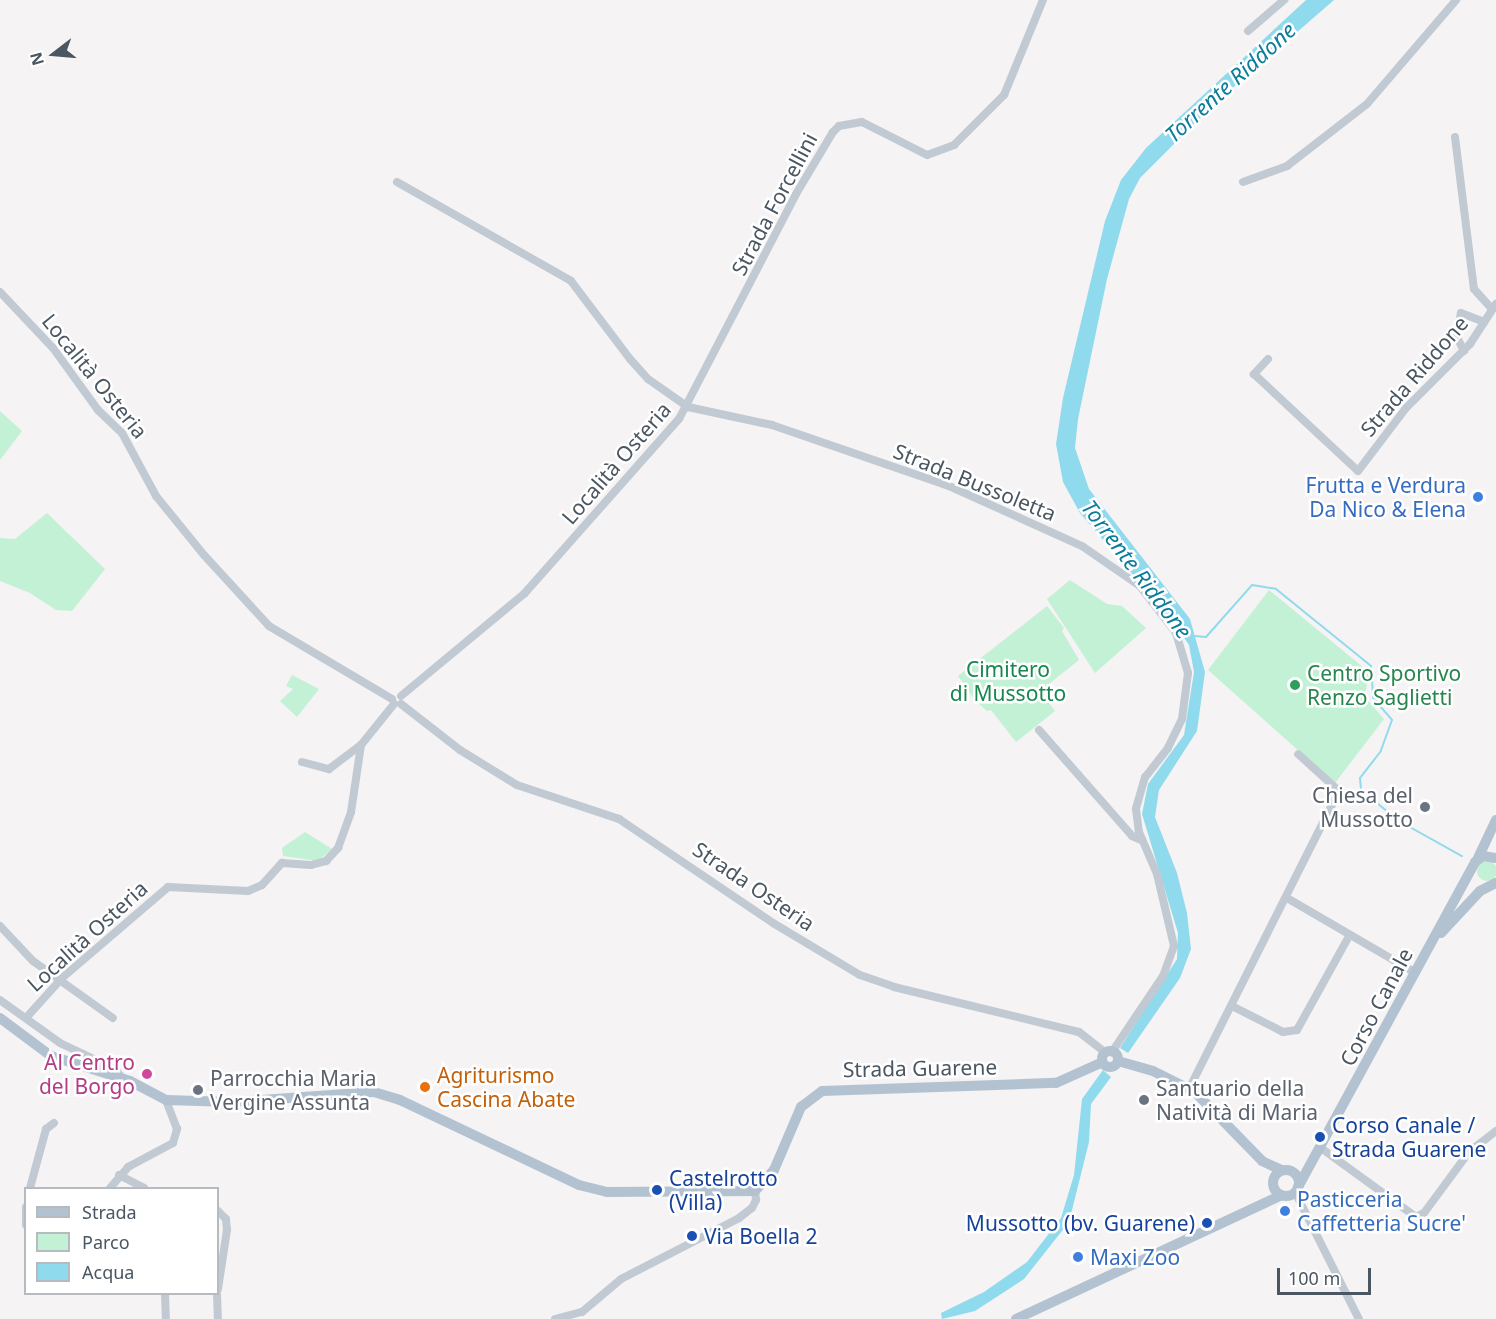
<!DOCTYPE html>
<meta charset="utf-8">
<style>
body{margin:0}
#map{position:relative;width:1496px;height:1319px;overflow:hidden;background:#f5f3f3;font-family:"Noto Sans",sans-serif}
div>[style]{position:absolute}
[style*='--x']{left:calc(var(--x)*1px);top:calc(var(--y)*1px);width:calc(var(--w)*1px);rotate:calc(var(--a)*1deg)}
.green>*{inset:0;background:#c3f1d5}
.round{border-radius:50%}
.water>*{inset:0;background:#90daee}
.stream>*{height:2px;margin:-1px;padding:0 1px;transform-origin:1px;border-radius:1px;background:#90daee}
.minor>*{height:8px;margin:-4px;padding:0 4px;transform-origin:4px;border-radius:4px;background:#c1cad2}
.major>*{height:10px;margin:-5px;padding:0 5px;transform-origin:5px;border-radius:5px;background:#b3c2d1}
.major>.ring{margin:-5px;padding:0;box-sizing:content-box;background:none;border:10px solid #b3c2d1;border-radius:50%}
.dots>*{width:16px;height:16px;translate:-50% -50%;box-sizing:border-box;border:3px solid #fff;border-radius:50%}
span{translate:-50% -50%;white-space:nowrap;text-align:center;line-height:1.15;-webkit-text-stroke:5px #fff;paint-order:stroke}
.street-label{font-size:21px;color:#4a5661}
.shop-label{font-size:21px;color:#366cbe}
.right{translate:-100% -50%;text-align:right}
.left{translate:0 -50%;text-align:left}
.park-label{font-size:21px;color:#17864f}
.leisure-label{font-size:21px;color:#27864d}
.worship-label{font-size:21px;color:#5b616d}
.hotel-label{font-size:21px;color:#b23c85}
.food-label{font-size:21px;color:#c56008}
.transit-label{font-size:21px;color:#164399}
.water-label{font-size:22px;color:#0c7c9b;font-style:italic}
.legend{position:absolute;left:24px;top:1187px;width:195px;height:108px;box-sizing:border-box;background:#fff;border:2px solid #b7bbc0;margin:0;padding:8px 10px;list-style:none;font-size:18px;color:#4a5661}
.legend li{display:flex;align-items:center;gap:12px;height:30px}
.legend b{width:30px;border:2px solid #b7bbc0}
.north{position:absolute;left:24px;top:24px;width:60px;height:60px;-webkit-text-stroke:4px #fff;paint-order:stroke;rotate:254deg;font-size:16px;font-weight:700;line-height:24px;text-align:center;color:#4a5661}
.north::after{content:'';display:block;margin:auto;width:21px;height:27px;background:#4a5661;clip-path:polygon(50% 0,100% 100%,50% 72%,0 100%)}
.scale{position:absolute;left:1277px;top:1268px;width:94px;height:27px;box-sizing:border-box;border:3px solid #4a5661;border-top:0;padding-left:8px;font-size:18px;line-height:21px;white-space:nowrap;color:#4a5661;-webkit-text-stroke:4px #fff;paint-order:stroke}
</style>
<div id="map">
<div class="green">
<i style="clip-path:polygon(0 411px,22px 431px,0 460px)"></i>
<i style="clip-path:polygon(47px 513px,105px 569px,72px 611px,56px 610px,30px 593px,0 581px,0 538px,15px 539px)"></i>
<i style="clip-path:polygon(1070px 580px,1107px 604px,1122px 606px,1146px 628px,1095px 673px,1047px 599px)"></i>
<i style="clip-path:polygon(1269px 590px,1369px 672px,1365px 697px,1384px 719px,1335px 783px,1208px 670px)"></i>
<i style="clip-path:polygon(1047px 606px,1064px 628px,1062px 631px,1079px 660px,1040px 691px,1055px 711px,1016px 742px,991px 710px,987px 711px,974px 699px,958px 676px)"></i>
<i style="clip-path:polygon(292px 675px,319px 689px,297px 717px,280px 701px,293px 689px,286px 686px)"></i>
<i style="clip-path:polygon(305px 832px,332px 849px,318px 861px,283px 856px,282px 848px)"></i>
<i class="round" style="left:1477px;top:861px;width:20px;height:20px"></i>
</div>
<div class="water">
<i style="clip-path:polygon(1306px 0,1334px 0,1214px 104px,1140px 178px,1129px 199px,1107px 279px,1078px 419px,1075px 448px,1089px 489px,1190px 619px,1205px 672px,1197px 731px,1159px 790px,1155px 817px,1177px 873px,1187px 913px,1191px 949px,1180px 978px,1128px 1053px,1120px 1048px,1177px 959px,1178px 933px,1142px 814px,1148px 784px,1184px 735px,1194px 672px,1189px 645px,1175px 624px,1080px 513px,1063px 482px,1056px 444px,1063px 398px,1105px 221px,1121px 180px,1146px 148px)"></i>
<i style="clip-path:polygon(1103px 1070px,1111px 1077px,1091px 1104px,1089px 1142px,1069px 1222px,1024px 1279px,975px 1311px,942px 1319px,941px 1313px,984px 1292px,1027px 1262px,1061px 1218px,1074px 1175px,1082px 1099px)"></i>
</div>
<div class="stream">
<i style="--x:1195;--y:636;--w:11;--a:5"></i>
<i style="--x:1206;--y:637;--w:69;--a:-48.5"></i>
<i style="--x:1252;--y:585;--w:24;--a:9"></i>
<i style="--x:1276;--y:589;--w:122;--a:39"></i>
<i style="--x:1371;--y:666;--w:32;--a:86"></i>
<i style="--x:1373;--y:698;--w:29;--a:49"></i>
<i style="--x:1392;--y:720;--w:33;--a:110"></i>
<i style="--x:1381;--y:751;--w:34;--a:128"></i>
<i style="--x:1360;--y:778;--w:12;--a:85"></i>
<i style="--x:1361;--y:790;--w:49;--a:39.2"></i>
<i style="--x:1399;--y:821;--w:72;--a:29.1"></i>
</div>
<div class="minor">
<i style="--x:1248;--y:31;--w:48;--a:-40.7"></i>
<i style="--x:1455;--y:137;--w:153;--a:82.9"></i>
<i style="--x:1474;--y:289;--w:27;--a:48"></i>
<i style="--x:397;--y:182;--w:200;--a:29.6"></i>
<i style="--x:571;--y:281;--w:98;--a:52.9"></i>
<i style="--x:630;--y:359;--w:27;--a:48"></i>
<i style="--x:648;--y:379;--w:49;--a:35"></i>
<i style="--x:688;--y:407;--w:86;--a:12.1"></i>
<i style="--x:772;--y:425;--w:187;--a:19"></i>
<i style="--x:949;--y:486;--w:146;--a:24.3"></i>
<i style="--x:1082;--y:546;--w:70;--a:34.6"></i>
<i style="--x:1140;--y:586;--w:59;--a:52.5"></i>
<i style="--x:1176;--y:633;--w:42;--a:73.3"></i>
<i style="--x:1188;--y:673;--w:46;--a:97.4"></i>
<i style="--x:1182;--y:719;--w:32;--a:116"></i>
<i style="--x:1168;--y:748;--w:37;--a:128"></i>
<i style="--x:1145;--y:777;--w:33;--a:106"></i>
<i style="--x:1136;--y:809;--w:23;--a:83"></i>
<i style="--x:1139;--y:832;--w:46;--a:66.8"></i>
<i style="--x:1157;--y:874;--w:74;--a:76.7"></i>
<i style="--x:1174;--y:946;--w:32;--a:110"></i>
<i style="--x:1163;--y:976;--w:92;--a:123.9"></i>
<i style="--x:1243;--y:182;--w:47;--a:-20"></i>
<i style="--x:1287;--y:166;--w:101;--a:-37.8"></i>
<i style="--x:1367;--y:104;--w:137;--a:-49.4"></i>
<i style="--x:0;--y:292;--w:77;--a:46.6"></i>
<i style="--x:53;--y:348;--w:77;--a:54"></i>
<i style="--x:98;--y:410;--w:33;--a:44"></i>
<i style="--x:122;--y:433;--w:72;--a:61.6"></i>
<i style="--x:156;--y:496;--w:76;--a:50.9"></i>
<i style="--x:204;--y:555;--w:96;--a:47.5"></i>
<i style="--x:269;--y:626;--w:143;--a:30.7"></i>
<i style="--x:1464;--y:351;--w:16;--a:-117"></i>
<i style="--x:1457;--y:337;--w:24;--a:-81"></i>
<i style="--x:1461;--y:313;--w:25;--a:21"></i>
<i style="--x:1268;--y:359;--w:21;--a:133"></i>
<i style="--x:1254;--y:374;--w:142;--a:43"></i>
<i style="--x:1358;--y:471;--w:79;--a:-52.7"></i>
<i style="--x:1406;--y:408;--w:91;--a:-45"></i>
<i style="--x:1470;--y:344;--w:48;--a:-57"></i>
<i style="--x:401;--y:696;--w:160;--a:-39.7"></i>
<i style="--x:524;--y:594;--w:234;--a:-48.5"></i>
<i style="--x:679;--y:419;--w:254;--a:-62.5"></i>
<i style="--x:796;--y:194;--w:72;--a:-59.2"></i>
<i style="--x:833;--y:132;--w:8;--a:-45"></i>
<i style="--x:839;--y:126;--w:23;--a:-10"></i>
<i style="--x:862;--y:122;--w:73;--a:26.9"></i>
<i style="--x:927;--y:155;--w:29;--a:-20"></i>
<i style="--x:954;--y:145;--w:71;--a:-45"></i>
<i style="--x:1004;--y:95;--w:103;--a:-67.7"></i>
<i style="--x:401;--y:704;--w:75;--a:37.9"></i>
<i style="--x:460;--y:750;--w:67;--a:31.6"></i>
<i style="--x:517;--y:785;--w:108;--a:18.4"></i>
<i style="--x:619;--y:819;--w:186;--a:34"></i>
<i style="--x:773;--y:923;--w:101;--a:30.9"></i>
<i style="--x:860;--y:975;--w:36;--a:19"></i>
<i style="--x:894;--y:987;--w:190;--a:13.7"></i>
<i style="--x:1079;--y:1032;--w:34;--a:38"></i>
<i style="--x:1039;--y:730;--w:141;--a:48.7"></i>
<i style="--x:1132;--y:836;--w:10;--a:24"></i>
<i style="--x:302;--y:762;--w:28;--a:15"></i>
<i style="--x:329;--y:769;--w:40;--a:-37"></i>
<i style="--x:1287;--y:898;--w:149;--a:30.2"></i>
<i style="--x:0;--y:926;--w:48;--a:46.7"></i>
<i style="--x:33;--y:961;--w:98;--a:35.5"></i>
<i style="--x:0;--y:1000;--w:74;--a:35.6"></i>
<i style="--x:60;--y:1043;--w:61;--a:25.3"></i>
<i style="--x:115;--y:1069;--w:10;--a:53"></i>
<i style="--x:1232;--y:1006;--w:57;--a:27"></i>
<i style="--x:1283;--y:1032;--w:14;--a:-8"></i>
<i style="--x:1297;--y:1030;--w:107;--a:-61"></i>
<i style="--x:26;--y:1018;--w:54;--a:-48"></i>
<i style="--x:62;--y:978;--w:140;--a:-40.6"></i>
<i style="--x:168;--y:887;--w:80;--a:2.9"></i>
<i style="--x:248;--y:891;--w:15;--a:-23"></i>
<i style="--x:262;--y:885;--w:30;--a:-48"></i>
<i style="--x:282;--y:863;--w:29;--a:4"></i>
<i style="--x:311;--y:865;--w:16;--a:-15"></i>
<i style="--x:326;--y:861;--w:18;--a:-47"></i>
<i style="--x:338;--y:848;--w:38;--a:-70"></i>
<i style="--x:351;--y:812;--w:68;--a:-81.5"></i>
<i style="--x:361;--y:745;--w:53;--a:-51.2"></i>
<i style="--x:1189;--y:1089;--w:334;--a:-63.3"></i>
<i style="--x:1339;--y:791;--w:55;--a:-137.9"></i>
<i style="--x:1321;--y:1148;--w:117;--a:36"></i>
<i style="--x:1416;--y:1217;--w:9;--a:-27"></i>
<i style="--x:1424;--y:1213;--w:76;--a:-53.6"></i>
<i style="--x:1469;--y:1152;--w:34;--a:-38"></i>
<i style="--x:119;--y:1175;--w:28;--a:27"></i>
<i style="--x:30;--y:1188;--w:61;--a:-74.8"></i>
<i style="--x:46;--y:1129;--w:10;--a:-37"></i>
<i style="--x:110;--y:1188;--w:28;--a:-49"></i>
<i style="--x:128;--y:1167;--w:51;--a:-28.1"></i>
<i style="--x:173;--y:1143;--w:15;--a:-74"></i>
<i style="--x:177;--y:1129;--w:31;--a:-111"></i>
<i style="--x:1295;--y:1192;--w:142;--a:63.3"></i>
<i style="--x:26;--y:1207;--w:18;--a:90"></i>
<i style="--x:218;--y:1211;--w:11;--a:45"></i>
<i style="--x:226;--y:1219;--w:11;--a:85"></i>
<i style="--x:227;--y:1230;--w:60;--a:98.7"></i>
<i style="--x:165;--y:1294;--w:25;--a:88"></i>
<i style="--x:217;--y:1294;--w:25;--a:88"></i>
<i style="--x:555;--y:1319;--w:28;--a:-15"></i>
<i style="--x:582;--y:1312;--w:51;--a:-40.2"></i>
<i style="--x:621;--y:1279;--w:133;--a:-27.3"></i>
<i style="--x:739;--y:1218;--w:16;--a:-38"></i>
<i style="--x:752;--y:1208;--w:9;--a:-63"></i>
<i style="--x:756;--y:1200;--w:9;--a:-96"></i>
</div>
<div class="major">
<i style="--x:1478;--y:858;--w:42;--a:-64.7"></i>
<i style="--x:1441;--y:933;--w:57;--a:-47.1"></i>
<i style="--x:1480;--y:891;--w:18;--a:-27"></i>
<i style="--x:0;--y:1018;--w:64;--a:36.7"></i>
<i style="--x:51;--y:1056;--w:83;--a:17.6"></i>
<i style="--x:130;--y:1081;--w:41;--a:27.8"></i>
<i style="--x:166;--y:1100;--w:65;--a:1.8"></i>
<i style="--x:231;--y:1102;--w:143;--a:-4"></i>
<i style="--x:374;--y:1092;--w:27;--a:17"></i>
<i style="--x:400;--y:1100;--w:198;--a:25.4"></i>
<i style="--x:579;--y:1185;--w:29;--a:14"></i>
<i style="--x:607;--y:1192;--w:148;--a:-0.4"></i>
<i style="--x:755;--y:1191;--w:28;--a:-48"></i>
<i style="--x:774;--y:1170;--w:69;--a:-66.8"></i>
<i style="--x:801;--y:1107;--w:26;--a:-37"></i>
<i style="--x:822;--y:1091;--w:234;--a:-2"></i>
<i style="--x:1056;--y:1083;--w:51;--a:-24.1"></i>
<i class="ring" style="left:1102px;top:1051px;width:6px;height:6px"></i>
<i style="--x:1118;--y:1061;--w:36;--a:16"></i>
<i style="--x:1153;--y:1071;--w:47;--a:26.6"></i>
<i style="--x:1195;--y:1092;--w:96;--a:45.8"></i>
<i style="--x:1262;--y:1161;--w:21;--a:25"></i>
<i class="ring" style="left:1273px;top:1170px;width:16px;height:16px"></i>
<i style="--x:1298;--y:1187;--w:370;--a:-61.4"></i>
<i style="--x:1475;--y:862;--w:10;--a:-37"></i>
<i style="--x:1483;--y:856;--w:13;--a:9"></i>
<i style="--x:1016;--y:1319;--w:293;--a:-25"></i>
</div>
<div class="dots">
<i style="left:1478px;top:497px;background:#3f7fe0"></i>
<i style="left:1295px;top:685px;background:#2e9e5b"></i>
<i style="left:1425px;top:807px;background:#6b7280"></i>
<i style="left:147px;top:1074px;background:#d1479c"></i>
<i style="left:425px;top:1087px;background:#e8710a"></i>
<i style="left:198px;top:1090px;background:#6b7280"></i>
<i style="left:1144px;top:1100px;background:#6b7280"></i>
<i style="left:1320px;top:1137px;background:#1a4fb4"></i>
<i style="left:657px;top:1190px;background:#1a4fb4"></i>
<i style="left:1285px;top:1211px;background:#3f7fe0"></i>
<i style="left:1207px;top:1223px;background:#1a4fb4"></i>
<i style="left:692px;top:1236px;background:#1a4fb4"></i>
<i style="left:1078px;top:1257px;background:#3f7fe0"></i>
</div>
<div class="street-label">
<span style="left:774px;top:204px;rotate:-62deg">Strada Forcellini</span>
<span style="left:95px;top:376px;rotate:51deg">Località Osteria</span>
<span style="left:1414px;top:376px;rotate:-49deg">Strada Riddone</span>
<span style="left:616px;top:463px;rotate:-49deg">Località Osteria</span>
<span style="left:975px;top:482px;rotate:22deg">Strada Bussoletta</span>
<span style="left:754px;top:886px;rotate:34deg">Strada Osteria</span>
<span style="left:87px;top:936px;rotate:-42deg">Località Osteria</span>
<span style="left:1376px;top:1007px;rotate:-62deg">Corso Canale</span>
<span style="left:920px;top:1068px;rotate:-1deg">Strada Guarene</span>
</div>
<div class="shop-label">
<span class="right" style="left:1466px;top:497px">Frutta e Verdura<br>Da Nico &amp; Elena</span>
<span class="left" style="left:1297px;top:1211px">Pasticceria<br>Caffetteria Sucre'</span>
<span class="left" style="left:1090px;top:1257px">Maxi Zoo</span>
</div>
<div class="park-label">
<span style="left:1008px;top:681px">Cimitero<br>di Mussotto</span>
</div>
<div class="leisure-label">
<span class="left" style="left:1307px;top:685px">Centro Sportivo<br>Renzo Saglietti</span>
</div>
<div class="worship-label">
<span class="right" style="left:1413px;top:807px">Chiesa del<br>Mussotto</span>
<span class="left" style="left:210px;top:1090px">Parrocchia Maria<br>Vergine Assunta</span>
<span class="left" style="left:1156px;top:1100px">Santuario della<br>Natività di Maria</span>
</div>
<div class="hotel-label">
<span class="right" style="left:135px;top:1074px">Al Centro<br>del Borgo</span>
</div>
<div class="food-label">
<span class="left" style="left:437px;top:1087px">Agriturismo<br>Cascina Abate</span>
</div>
<div class="transit-label">
<span class="left" style="left:1332px;top:1137px">Corso Canale /<br>Strada Guarene</span>
<span class="left" style="left:669px;top:1190px">Castelrotto<br>(Villa)</span>
<span class="right" style="left:1195px;top:1223px">Mussotto (bv. Guarene)</span>
<span class="left" style="left:704px;top:1236px">Via Boella 2</span>
</div>
<div class="water-label">
<span style="left:1230px;top:82px;rotate:-42deg">Torrente Riddone</span>
<span style="left:1137px;top:569px;rotate:53deg">Torrente Riddone</span>
</div>
<ul class="legend">
<li><b style="height:8px;background:#b3c2d1"></b>Strada</li>
<li><b style="height:16px;background:#c3f1d5"></b>Parco</li>
<li><b style="height:16px;background:#90daee"></b>Acqua</li>
</ul>
<div class="north">N</div>
<div class="scale">100 m</div>
</div>
